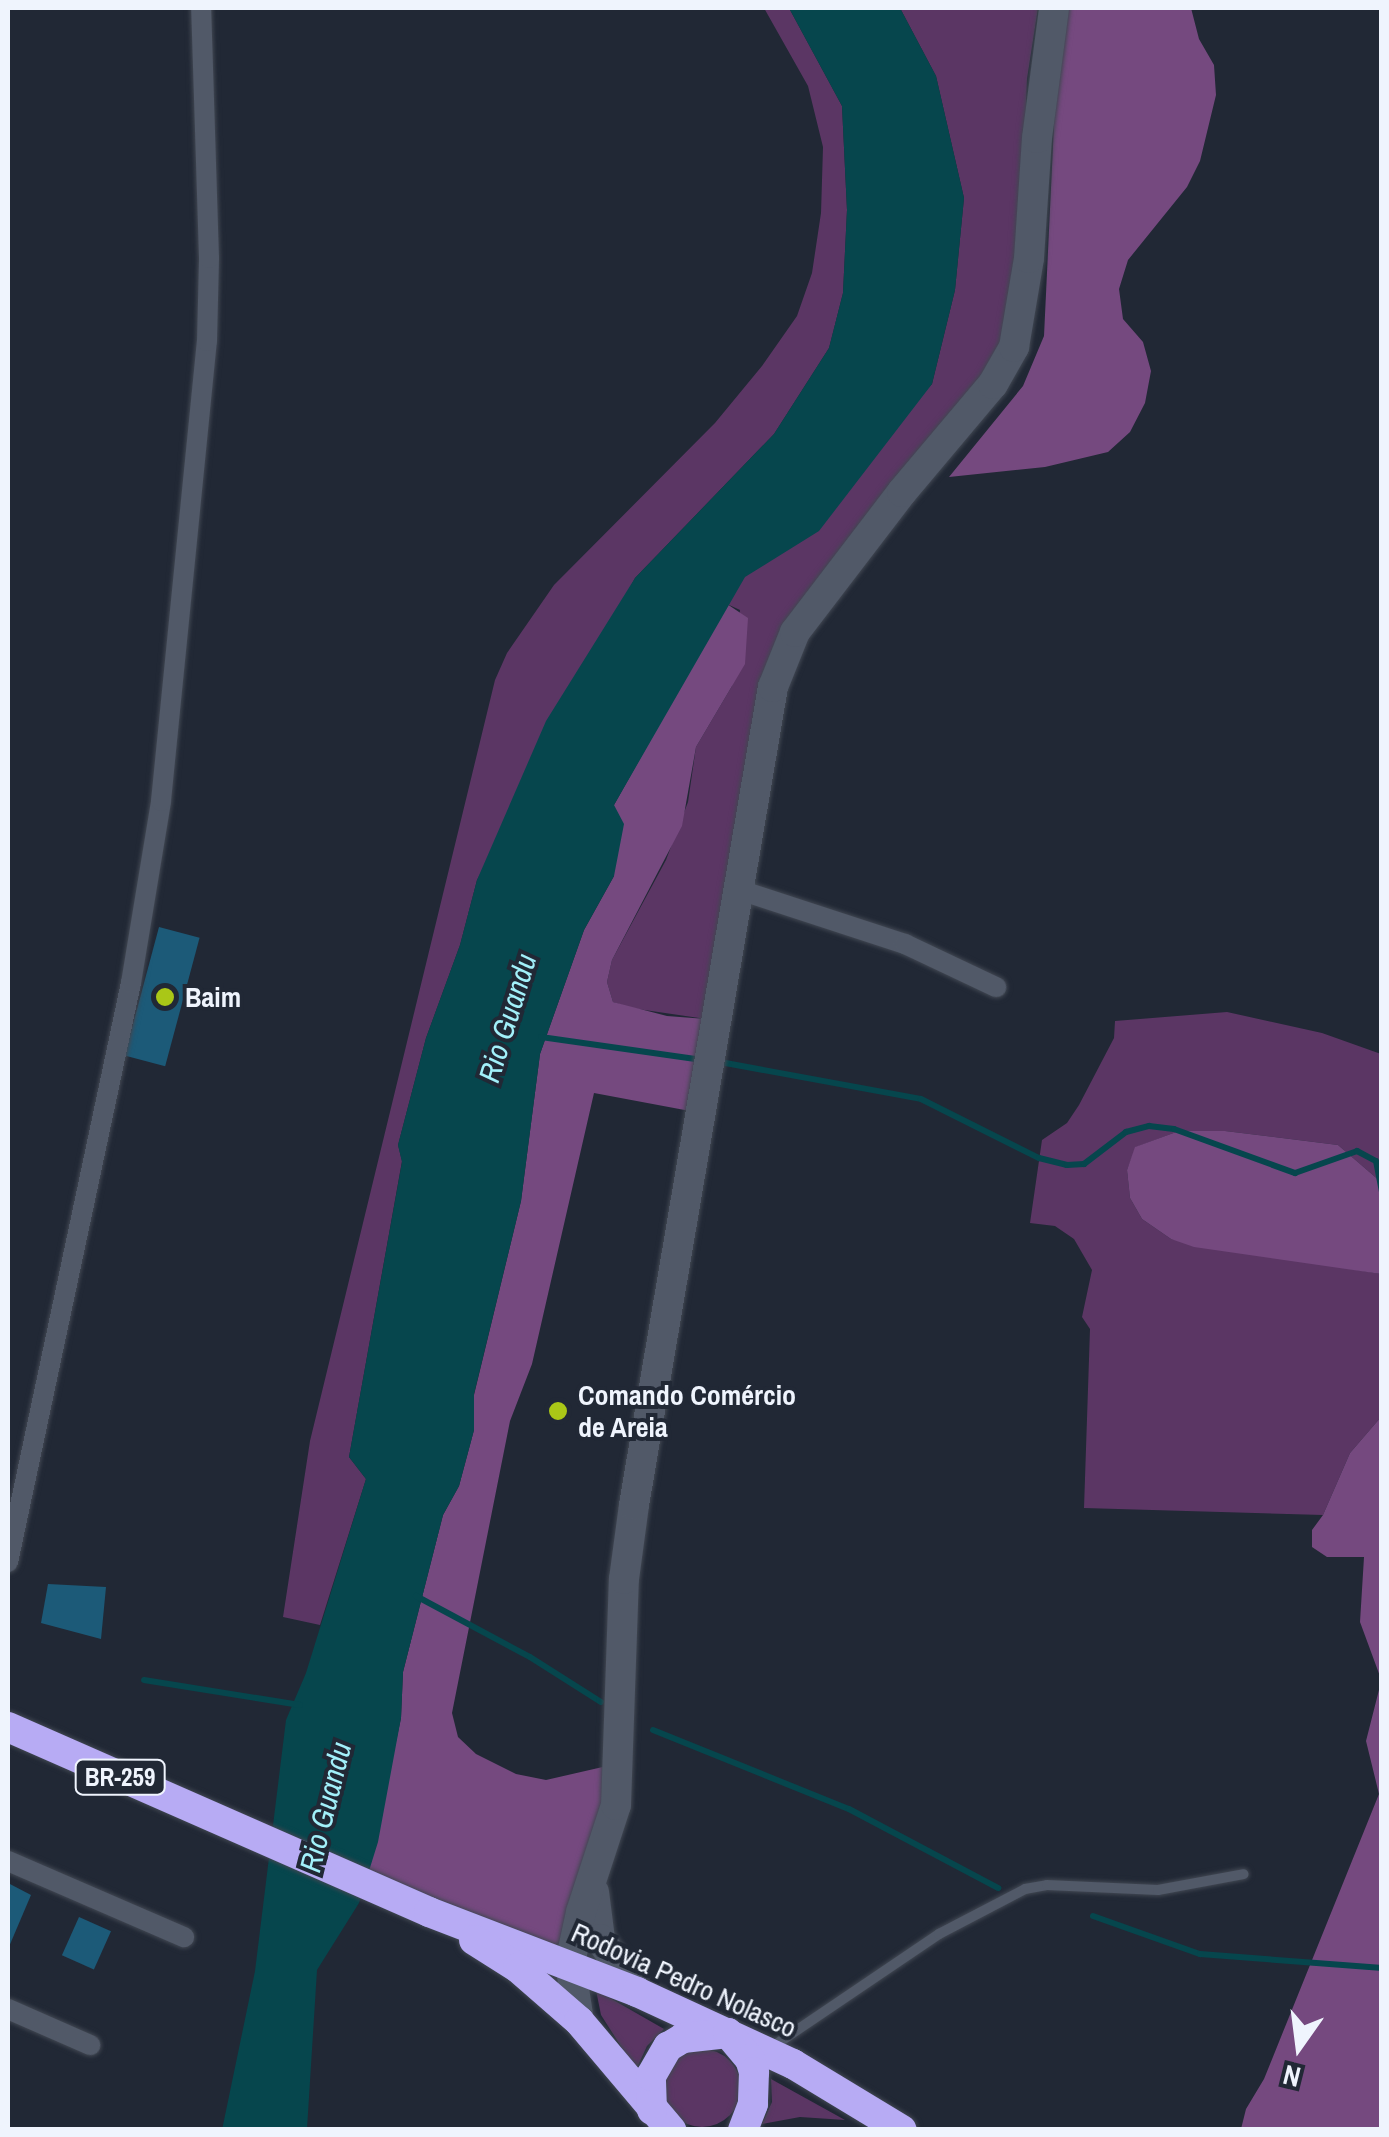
<!DOCTYPE html>
<meta charset="utf-8">
<style>
body{margin:0}
#map{position:relative;width:1389px;height:2137px;overflow:hidden;background:#212835;font-family:"Archivo Narrow",sans-serif}
div>[style]{position:absolute}
[style*='--x']{left:calc(var(--x)*1px);top:calc(var(--y)*1px);width:calc(var(--w)*1px);rotate:calc(var(--a)*1deg)}
.green>*{inset:0;background:#5b3664}
.round{border-radius:50%}
.forest>*{inset:0;background:#75497f}
.water>*{inset:0;background:#06464d}
.stream>*{height:6px;margin:-3px;padding:0 3px;transform-origin:3px;border-radius:3px;background:#06464d}
.building>*{inset:0;background:#1c5a78;transform-origin:0 0}
.roads{filter:drop-shadow(0 0 2px #414752) drop-shadow(0 0 2px #414752)}
.lane>*{height:10px;margin:-5px;padding:0 5px;transform-origin:5px;border-radius:5px;background:#515968}
.street>*{height:20px;margin:-10px;padding:0 10px;transform-origin:10px;border-radius:10px;background:#515968}
.secondary>*{height:30px;margin:-15px;padding:0 15px;transform-origin:15px;border-radius:15px;background:#515968}
.highway>*{height:30px;margin:-15px;padding:0 15px;transform-origin:15px;border-radius:15px;background:#b7abf4}
.dots>*{width:28px;height:28px;translate:-50% -50%;box-sizing:border-box;border:5px solid #212835;border-radius:50%}
span{translate:-50% -50%;white-space:nowrap;text-align:center;line-height:1.15;-webkit-text-stroke:8px #212835;paint-order:stroke}
.shield-label span{padding:2px 8px;background:#212835;border:2px solid;border-radius:8px;-webkit-text-stroke-width:0}
.shield-label{font-size:25px;color:#eff4fd;font-weight:700}
.poi-label{font-size:28px;color:#eff4fd;font-weight:700}
.left{translate:0 -50%;text-align:left}
.street-label{font-size:28px;color:#eff4fd}
.water-label{font-size:30px;color:#a2f0fa;font-style:italic}
.frame{position:absolute;inset:0;border:10px solid #eff4fd;pointer-events:none}
.north{position:absolute;left:1249px;top:1997px;width:100px;height:100px;-webkit-text-stroke:8px #212835;paint-order:stroke;rotate:194deg;font-size:28px;font-weight:700;line-height:40px;text-align:center;color:#eff4fd}
.north::after{content:'';display:block;margin:auto;width:35px;height:45px;background:#eff4fd;clip-path:polygon(50% 0,100% 100%,50% 72%,0 100%)}
</style>
<div id="map">
<div class="green">
<i style="clip-path:polygon(764px 8px,789px 8px,842px 106px,847px 210px,843px 293px,829px 348px,774px 434px,635px 578px,477px 880px,460px 945px,426px 1038px,398px 1145px,402px 1161px,349px 1457px,366px 1479px,320px 1625px,283px 1617px,310px 1441px,495px 680px,507px 653px,554px 585px,715px 423px,762px 366px,797px 316px,812px 273px,821px 213px,823px 147px,808px 86px)"></i>
<i style="clip-path:polygon(900px 8px,1038px 8px,1027px 79px,1018px 314px,1011px 343px,780px 638px,706px 1019px,631px 1008px,613px 1002px,607px 982px,612px 960px,666px 860px,688px 802px,696px 747px,732px 686px,740px 610px,727px 604px,745px 576px,778px 555px,932px 384px,955px 290px,964px 198px,936px 76px)"></i>
<i style="clip-path:polygon(1227px 1012px,1322px 1033px,1381px 1054px,1381px 1182px,1338px 1145px,1225px 1131px,1179px 1131px,1136px 1147px,1127px 1170px,1130px 1198px,1142px 1219px,1171px 1239px,1381px 1274px,1381px 1417px,1350px 1453px,1323px 1515px,1084px 1508px,1090px 1329px,1082px 1317px,1092px 1270px,1074px 1239px,1055px 1226px,1030px 1223px,1042px 1140px,1067px 1123px,1079px 1105px,1114px 1038px,1115px 1021px)"></i>
<i style="clip-path:polygon(596px 1990px,664px 2029px,647px 2046px,636px 2070px,601px 2015px)"></i>
<i class="round" style="left:663px;top:2049px;width:78px;height:78px"></i>
<i style="clip-path:polygon(771px 2079px,845px 2120px,800px 2117px,762px 2124px,772px 2102px)"></i>
</div>
<div class="forest">
<i style="clip-path:polygon(1068px 8px,1191px 8px,1199px 39px,1214px 65px,1216px 95px,1200px 161px,1187px 187px,1128px 260px,1119px 289px,1123px 319px,1143px 342px,1151px 371px,1145px 403px,1130px 432px,1108px 452px,1045px 467px,949px 477px,1023px 386px,1044px 336px,1056px 82px)"></i>
<i style="clip-path:polygon(727px 604px,748px 618px,745px 664px,696px 747px,682px 826px,612px 960px,607px 982px,613px 1002px,667px 1016px,706px 1019px,690px 1111px,594px 1093px,532px 1364px,510px 1421px,452px 1713px,458px 1737px,476px 1754px,516px 1774px,546px 1780px,607px 1766px,607px 1788px,565px 1953px,368px 1875px,401px 1718px,403px 1672px,443px 1515px,459px 1486px,474px 1430px,474px 1395px,521px 1201px,540px 1054px,584px 930px,614px 876px,614px 805px)"></i>
<i style="clip-path:polygon(1179px 1131px,1225px 1131px,1338px 1145px,1381px 1182px,1381px 1274px,1194px 1247px,1171px 1239px,1142px 1219px,1130px 1198px,1127px 1170px,1135px 1147px)"></i>
<i style="clip-path:polygon(1381px 1417px,1381px 1679px,1360px 1622px,1364px 1557px,1327px 1557px,1312px 1547px,1312px 1530px,1323px 1515px,1350px 1453px)"></i>
<i style="clip-path:polygon(1381px 1682px,1381px 2129px,1241px 2129px,1246px 2109px,1264px 2079px,1379px 1794px,1366px 1741px)"></i>
</div>
<div class="water">
<i style="clip-path:polygon(789px 8px,900px 8px,936px 76px,964px 198px,955px 290px,932px 384px,819px 531px,745px 577px,614px 805px,624px 824px,614px 876px,584px 930px,540px 1054px,521px 1201px,474px 1394px,474px 1430px,459px 1486px,443px 1515px,403px 1672px,401px 1718px,378px 1842px,359px 1903px,317px 1970px,307px 2129px,222px 2130px,255px 1971px,286px 1720px,306px 1673px,366px 1479px,349px 1457px,402px 1162px,398px 1145px,426px 1038px,460px 945px,477px 880px,546px 721px,635px 578px,774px 434px,829px 348px,843px 293px,847px 210px,842px 106px)"></i>
</div>
<div class="stream">
<i style="--x:541;--y:1037;--w:163;--a:8.1"></i>
<i style="--x:720;--y:1062;--w:204;--a:10.4"></i>
<i style="--x:921;--y:1099;--w:132;--a:26.6"></i>
<i style="--x:1039;--y:1158;--w:29;--a:14"></i>
<i style="--x:1067;--y:1165;--w:17;--a:-3"></i>
<i style="--x:1084;--y:1164;--w:53;--a:-37.3"></i>
<i style="--x:1126;--y:1132;--w:24;--a:-15"></i>
<i style="--x:1149;--y:1126;--w:25;--a:7"></i>
<i style="--x:1174;--y:1129;--w:129;--a:20"></i>
<i style="--x:1295;--y:1173;--w:66;--a:-19.5"></i>
<i style="--x:1357;--y:1151;--w:21;--a:28"></i>
<i style="--x:1376;--y:1161;--w:32;--a:79"></i>
<i style="--x:416;--y:1596;--w:129;--a:28.2"></i>
<i style="--x:530;--y:1657;--w:84;--a:32.4"></i>
<i style="--x:144;--y:1680;--w:158;--a:9.1"></i>
<i style="--x:653;--y:1730;--w:211;--a:22"></i>
<i style="--x:849;--y:1809;--w:169;--a:27.9"></i>
<i style="--x:1093;--y:1916;--w:114;--a:19.6"></i>
<i style="--x:1200;--y:1954;--w:183;--a:4.4"></i>
</div>
<div class="building">
<i style="left:159px;top:927px;width:42px;height:133px;rotate:15deg"></i>
<i style="clip-path:polygon(48px 1584px,106px 1587px,101px 1639px,41px 1623px)"></i>
<i style="clip-path:polygon(8px 1883px,31px 1895px,8px 1949px)"></i>
<i style="left:79px;top:1917px;width:35px;height:42px;rotate:24deg"></i>
</div>
<div class="roads">
<div class="lane">
<i style="--x:769;--y:2049;--w:205;--a:-34.1"></i>
<i style="--x:939;--y:1934;--w:97;--a:-27.6"></i>
<i style="--x:1025;--y:1889;--w:22;--a:-10"></i>
<i style="--x:1047;--y:1885;--w:111;--a:2.6"></i>
<i style="--x:1158;--y:1890;--w:87;--a:-10.5"></i>
</div>
<div class="street">
<i style="--x:740;--y:890;--w:174;--a:18.1"></i>
<i style="--x:905;--y:944;--w:101;--a:25.3"></i>
<i style="--x:8;--y:1562;--w:592;--a:-78.01"></i>
<i style="--x:131;--y:983;--w:184;--a:-80.6"></i>
<i style="--x:161;--y:801;--w:462;--a:-84.3"></i>
<i style="--x:207;--y:341;--w:83;--a:-88.6"></i>
<i style="--x:209;--y:258;--w:250;--a:-91.8"></i>
<i style="--x:8;--y:1861;--w:192;--a:23.4"></i>
<i style="--x:8;--y:2009;--w:90;--a:23.7"></i>
</div>
<div class="secondary">
<i style="--x:594;--y:1892;--w:47;--a:82.7"></i>
<i style="--x:600;--y:1939;--w:65;--a:55.1"></i>
<i style="--x:579;--y:2021;--w:59;--a:-98.8"></i>
<i style="--x:570;--y:1963;--w:52;--a:-77.8"></i>
<i style="--x:581;--y:1912;--w:113;--a:-71.9"></i>
<i style="--x:616;--y:1805;--w:226;--a:-88"></i>
<i style="--x:624;--y:1579;--w:75;--a:-82.3"></i>
<i style="--x:634;--y:1505;--w:830;--a:-80.36"></i>
<i style="--x:773;--y:687;--w:59;--a:-68.2"></i>
<i style="--x:795;--y:632;--w:176;--a:-52.6"></i>
<i style="--x:902;--y:492;--w:141;--a:-49.9"></i>
<i style="--x:993;--y:384;--w:43;--a:-60.4"></i>
<i style="--x:1014;--y:347;--w:90;--a:-80.4"></i>
<i style="--x:1029;--y:258;--w:120;--a:-86.2"></i>
<i style="--x:1037;--y:138;--w:131;--a:-82.5"></i>
</div>
<div class="highway">
<i style="--x:8;--y:1727;--w:460;--a:23.7"></i>
<i style="--x:429;--y:1912;--w:223;--a:21"></i>
<i style="--x:637;--y:1992;--w:172;--a:24.8"></i>
<i style="--x:793;--y:2064;--w:127;--a:31.2"></i>
<i style="--x:474;--y:1940;--w:52;--a:32.5"></i>
<i style="--x:518;--y:1968;--w:81;--a:41"></i>
<i style="--x:579;--y:2021;--w:143;--a:49.8"></i>
<i style="--x:652;--y:2110;--w:34;--a:-92"></i>
<i style="--x:651;--y:2076;--w:34;--a:-60"></i>
<i style="--x:668;--y:2047;--w:17;--a:-31"></i>
<i style="--x:683;--y:2038;--w:45;--a:-6.3"></i>
<i style="--x:728;--y:2033;--w:34;--a:50"></i>
<i style="--x:750;--y:2059;--w:14;--a:73"></i>
<i style="--x:754;--y:2072;--w:32;--a:92"></i>
<i style="--x:753;--y:2104;--w:28;--a:111"></i>
</div>
</div>
<div class="dots">
<i style="left:165px;top:997px;background:#aac717"></i>
<i style="left:558px;top:1411px;background:#aac717"></i>
</div>
<div class="shield-label">
<span style="left:120px;top:1777px">BR-259</span>
</div>
<div class="poi-label">
<span class="left" style="left:185px;top:997px">Baim</span>
<span class="left" style="left:578px;top:1411px">Comando Comércio<br>de Areia</span>
</div>
<div class="street-label">
<span style="left:684px;top:1980px;rotate:24deg">Rodovia Pedro Nolasco</span>
</div>
<div class="water-label">
<span style="left:507px;top:1018px;rotate:-73deg">Rio Guandu</span>
<span style="left:325px;top:1807px;rotate:-76deg">Rio Guandu</span>
</div>
<div class="frame"></div>
<div class="north">N</div>
</div>
